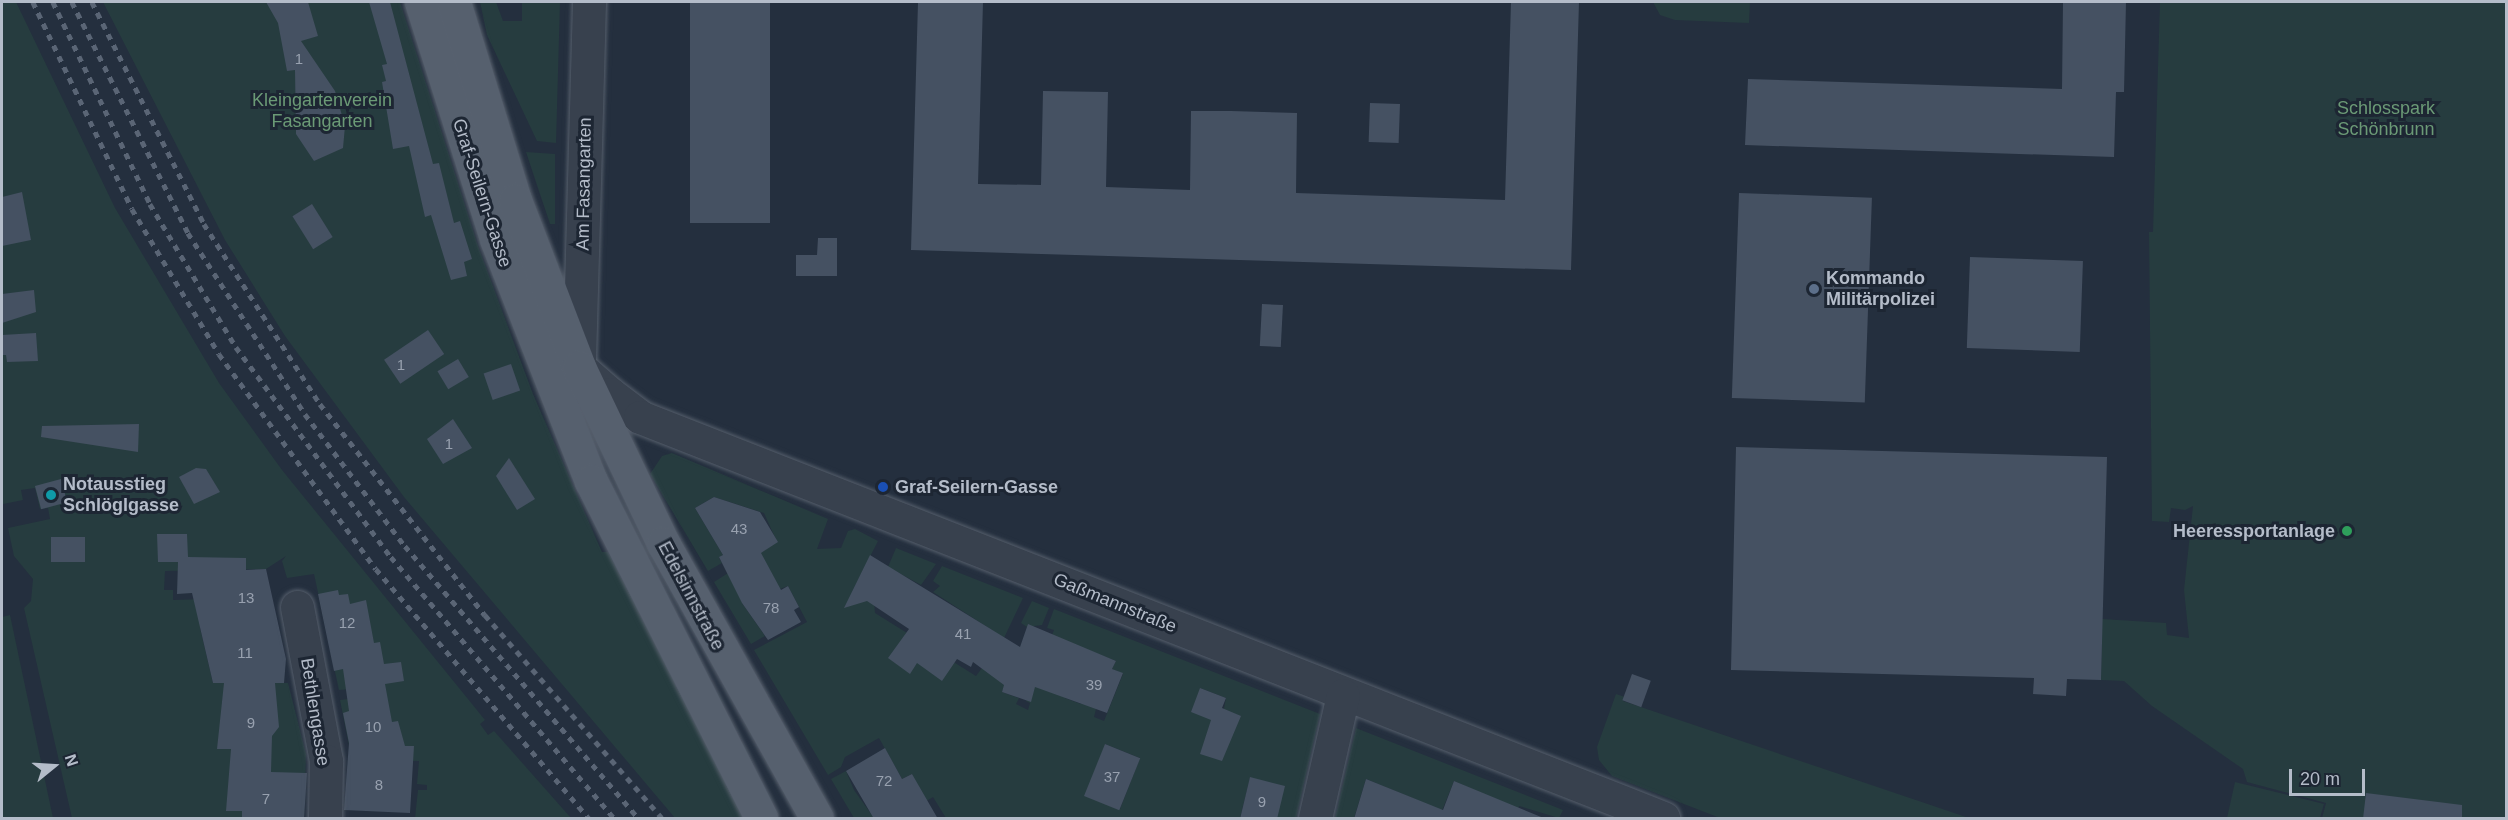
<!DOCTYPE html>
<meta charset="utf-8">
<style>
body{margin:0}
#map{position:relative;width:2508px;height:820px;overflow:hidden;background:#242f3e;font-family:Arial,sans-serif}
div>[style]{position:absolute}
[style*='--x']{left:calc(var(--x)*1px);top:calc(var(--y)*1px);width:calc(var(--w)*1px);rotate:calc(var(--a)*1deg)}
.green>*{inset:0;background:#263c3f}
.building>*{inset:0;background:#455162;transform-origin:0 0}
.roads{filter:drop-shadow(0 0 2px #565f6c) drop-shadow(0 0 2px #565f6c)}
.minor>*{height:33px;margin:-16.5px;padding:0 16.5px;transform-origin:16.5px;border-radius:16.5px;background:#38414e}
.major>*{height:33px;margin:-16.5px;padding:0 16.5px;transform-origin:16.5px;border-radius:16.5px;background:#56606e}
.rail>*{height:4.5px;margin-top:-2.25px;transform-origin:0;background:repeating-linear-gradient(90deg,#5a6575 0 6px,transparent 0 12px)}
.dots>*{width:16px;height:16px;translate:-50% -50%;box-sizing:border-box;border:3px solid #1d2633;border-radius:50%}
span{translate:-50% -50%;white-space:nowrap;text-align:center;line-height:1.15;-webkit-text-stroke:6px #1d2633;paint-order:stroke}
.number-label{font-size:15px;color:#98a1af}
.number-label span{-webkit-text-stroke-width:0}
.park-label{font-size:18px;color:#6b9a76}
.street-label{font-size:18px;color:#b4bcc9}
.poi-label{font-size:18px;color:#b4bcc9;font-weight:700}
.left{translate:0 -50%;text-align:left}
.right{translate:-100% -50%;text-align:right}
.frame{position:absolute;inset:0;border:3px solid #b4bcc9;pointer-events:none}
.north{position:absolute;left:24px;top:736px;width:60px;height:60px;-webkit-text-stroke:4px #1d2633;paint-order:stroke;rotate:72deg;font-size:16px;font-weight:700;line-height:24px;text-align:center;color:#b4bcc9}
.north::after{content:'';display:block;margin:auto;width:21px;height:27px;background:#b4bcc9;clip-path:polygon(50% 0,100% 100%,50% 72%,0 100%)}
.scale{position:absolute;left:2289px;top:769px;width:76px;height:27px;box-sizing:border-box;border:3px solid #b4bcc9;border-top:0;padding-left:8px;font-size:18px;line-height:21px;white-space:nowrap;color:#b4bcc9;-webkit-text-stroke:4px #1d2633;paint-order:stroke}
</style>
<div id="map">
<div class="green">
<i style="clip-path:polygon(2px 2px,16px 2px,115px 208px,219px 383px,282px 470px,485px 720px,480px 724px,488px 735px,494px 731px,571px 818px,415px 818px,418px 790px,427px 790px,427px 785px,417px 784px,419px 761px,352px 760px,340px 700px,367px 697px,366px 688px,339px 690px,314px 574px,287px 578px,282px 561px,286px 556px,266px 569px,165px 571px,164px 590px,173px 590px,173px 600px,207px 599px,200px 628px,213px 683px,288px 683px,306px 754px,304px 818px,72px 818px,24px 608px,31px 601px,33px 579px,14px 556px,8px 528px,50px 519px,48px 508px,40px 509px,35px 488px,21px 490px,23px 500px,3px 504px,2px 494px)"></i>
<i style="clip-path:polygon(103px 2px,400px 2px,478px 246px,533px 394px,602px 552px,608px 552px,746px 818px,675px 818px,404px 497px,285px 336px,225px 240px)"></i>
<i style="clip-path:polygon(480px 2px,496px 2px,503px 21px,522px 21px,522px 2px,560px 2px,556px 143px,537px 141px,487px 35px)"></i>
<i style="clip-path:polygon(1653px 2px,1750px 2px,1749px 23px,1675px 20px,1660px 15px)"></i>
<i style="clip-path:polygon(2160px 2px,2506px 2px,2506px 818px,2322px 818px,2326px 803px,2247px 782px,2243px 769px,2152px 706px,2124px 681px,2101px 680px,2102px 619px,2166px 623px,2167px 635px,2189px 638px,2184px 590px,2193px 506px,2185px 510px,2171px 508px,2169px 522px,2152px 521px,2149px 232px,2153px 232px)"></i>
<i style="clip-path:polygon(526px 152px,555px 154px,555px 224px,550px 224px)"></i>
<i style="clip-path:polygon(evenodd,672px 453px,828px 519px,817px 549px,841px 548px,848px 531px,855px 529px,878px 541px,852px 592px,874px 600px,875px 613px,976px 676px,991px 656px,1014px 660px,1002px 692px,1019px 698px,1016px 704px,1028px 710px,1030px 703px,1026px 701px,1054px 630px,1047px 628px,1054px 609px,1320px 714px,1296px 818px,1277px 818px,1250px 778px,1240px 818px,946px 818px,933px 797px,923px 803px,912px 774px,902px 779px,879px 738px,845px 757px,841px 767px,828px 775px,754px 650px,807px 622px,788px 586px,742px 603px,765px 636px,751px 644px,714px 582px,777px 542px,764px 513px,714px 497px,695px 508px,723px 555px,719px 558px,722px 563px,708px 571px,650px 474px,662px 456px,672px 453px,1085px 649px,1116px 661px,1112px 669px,1123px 674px,1104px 721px,1094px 717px,1098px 701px,1084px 696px,1081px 704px,1065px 698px,1085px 649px,672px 453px,1200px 688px,1226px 698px,1221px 724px,1200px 688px,672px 453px,1105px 744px,1140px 758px,1120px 809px,1105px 744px)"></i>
<i style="clip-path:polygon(896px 548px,936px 564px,921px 585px,888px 567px)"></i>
<i style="clip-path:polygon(942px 566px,1023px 598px,1004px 638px,933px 592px,940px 586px,933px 581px)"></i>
<i style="clip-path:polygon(1032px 601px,1049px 608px,1042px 625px,1027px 627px,1021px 623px)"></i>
<i style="clip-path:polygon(10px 615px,53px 818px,2px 818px,2px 617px)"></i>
<i style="clip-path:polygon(1616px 694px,1625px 697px,1623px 701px,1969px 818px,1720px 818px,1612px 776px,1599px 760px,1597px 747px)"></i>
<i style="clip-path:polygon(1356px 728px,1563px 810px,1559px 818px,1519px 806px,1518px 810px,1454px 781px,1439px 818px,1417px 800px,1366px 779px,1354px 818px,1335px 818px)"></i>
<i style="clip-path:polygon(846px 771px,854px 790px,874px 818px,854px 818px,831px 779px)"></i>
<i style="clip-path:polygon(2235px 782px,2324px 804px,2320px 818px,2227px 818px)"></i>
</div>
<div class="building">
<i style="clip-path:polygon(266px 2px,308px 2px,318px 36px,301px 41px,335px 91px,345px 126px,343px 148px,314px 161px,296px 134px,295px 70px,287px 71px,278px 23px)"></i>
<i style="clip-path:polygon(369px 2px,390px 2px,433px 164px,439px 163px,454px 223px,460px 221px,472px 259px,464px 262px,467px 276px,451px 280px,431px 215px,425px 217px,409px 146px,393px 149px,382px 82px,386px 81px,382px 65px,387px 64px)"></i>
<i style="left:690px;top:2px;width:80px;height:221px"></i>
<i style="clip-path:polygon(918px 2px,983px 2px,978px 184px,1041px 185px,1043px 91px,1108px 92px,1106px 187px,1190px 190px,1191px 111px,1231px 111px,1297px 113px,1296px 193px,1505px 200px,1511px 2px,1579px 2px,1571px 270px,911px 250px)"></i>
<i style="clip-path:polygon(2063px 2px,2126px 2px,2124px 92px,2116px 92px,2114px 157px,1745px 145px,1748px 79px,2062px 89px)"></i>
<i style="left:1370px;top:103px;width:30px;height:39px;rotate:2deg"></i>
<i style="clip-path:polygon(22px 192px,31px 240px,2px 246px,2px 197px)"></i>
<i style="left:1739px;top:193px;width:133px;height:205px;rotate:2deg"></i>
<i style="left:312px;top:204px;width:39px;height:23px;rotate:58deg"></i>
<i style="clip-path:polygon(818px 238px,837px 238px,837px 276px,796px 276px,796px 255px,817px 255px)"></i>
<i style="left:1970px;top:257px;width:113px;height:91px;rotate:2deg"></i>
<i style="clip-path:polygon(34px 290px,36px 312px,2px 323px,2px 294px)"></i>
<i style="left:1262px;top:304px;width:21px;height:42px;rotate:3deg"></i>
<i style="left:428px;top:330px;width:29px;height:53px;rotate:56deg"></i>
<i style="clip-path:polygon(36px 333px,38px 361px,7px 362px,6px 355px,2px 355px,2px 335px)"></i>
<i style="left:458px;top:359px;width:21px;height:24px;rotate:59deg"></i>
<i style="left:511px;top:364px;width:28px;height:29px;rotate:71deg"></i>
<i style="clip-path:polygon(453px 419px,472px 448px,443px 464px,427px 439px)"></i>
<i style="clip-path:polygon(139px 424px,138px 452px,41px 437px,42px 426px)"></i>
<i style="clip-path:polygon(1736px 447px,2107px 457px,2101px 680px,2067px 679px,2066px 696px,2033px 694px,2034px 678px,1731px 670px)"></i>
<i style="clip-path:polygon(509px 458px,535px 499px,517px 510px,496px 476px)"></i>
<i style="clip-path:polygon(196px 468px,206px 469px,220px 492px,194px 504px,179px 477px)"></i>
<i style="left:61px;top:479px;width:24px;height:27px;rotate:75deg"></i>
<i style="clip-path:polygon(714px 497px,760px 512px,778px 542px,761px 553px,781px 590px,788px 586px,799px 607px,794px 610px,801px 622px,768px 640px,742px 603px,719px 557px,723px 555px,695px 508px)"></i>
<i style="clip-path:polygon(157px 534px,187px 534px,188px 557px,246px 558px,246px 570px,266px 569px,286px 659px,284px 683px,275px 683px,279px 727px,272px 736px,271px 772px,307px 773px,304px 819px,242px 819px,242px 811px,226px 811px,231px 749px,217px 749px,224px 683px,213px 683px,192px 593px,177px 594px,178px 562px,158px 562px)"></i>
<i style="left:85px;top:537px;width:25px;height:34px;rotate:90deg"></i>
<i style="clip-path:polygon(870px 555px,1020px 647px,1028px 624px,1116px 661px,1112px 669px,1123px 673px,1107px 713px,1035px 687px,1031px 702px,1002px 692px,1004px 685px,973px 662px,971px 667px,957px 659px,942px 681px,917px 663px,910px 674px,888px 658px,909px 629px,867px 601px,844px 608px)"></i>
<i style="clip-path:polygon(338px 590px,339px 595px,348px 594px,350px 604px,366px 600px,374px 643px,380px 642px,384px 664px,401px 662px,404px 681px,385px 684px,392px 722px,398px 721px,405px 746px,414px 746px,410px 813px,344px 810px,349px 743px,343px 713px,349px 711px,343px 669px,334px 671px,318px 594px)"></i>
<i style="left:1632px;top:674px;width:20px;height:28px;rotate:20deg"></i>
<i style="clip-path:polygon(1200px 688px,1226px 698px,1222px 708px,1241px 716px,1222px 761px,1200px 754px,1211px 720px,1191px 712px)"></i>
<i style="left:1105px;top:744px;width:38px;height:56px;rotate:22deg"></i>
<i style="clip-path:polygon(885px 748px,902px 779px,912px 774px,938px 819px,874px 819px,846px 771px)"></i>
<i style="clip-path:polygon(1250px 777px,1285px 786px,1277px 819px,1240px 819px)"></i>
<i style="clip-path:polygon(1366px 779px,1443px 810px,1454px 781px,1546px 819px,1354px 819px)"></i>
<i style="clip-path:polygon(2366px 793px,2462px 805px,2462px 819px,2363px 819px)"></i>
</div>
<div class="roads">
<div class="minor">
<i style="--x:589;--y:2;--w:365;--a:91.6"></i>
<i style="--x:579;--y:367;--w:41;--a:41.1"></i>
<i style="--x:610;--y:394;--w:38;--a:37"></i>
<i style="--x:640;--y:417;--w:1099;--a:21.4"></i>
<i style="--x:297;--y:607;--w:157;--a:79.3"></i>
<i style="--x:326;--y:761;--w:57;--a:91"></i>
<i style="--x:1315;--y:818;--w:126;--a:-77.2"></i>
</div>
<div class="major">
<i style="--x:421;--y:2;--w:249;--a:72.4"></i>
<i style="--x:496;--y:239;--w:260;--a:68.6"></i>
<i style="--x:591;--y:481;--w:377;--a:63.2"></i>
<i style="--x:454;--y:2;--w:207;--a:72.9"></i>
<i style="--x:515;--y:200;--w:179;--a:69"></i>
<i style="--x:579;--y:367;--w:195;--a:64.5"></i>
<i style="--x:663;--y:543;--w:315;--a:60.8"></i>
</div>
</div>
<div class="rail">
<i style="--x:33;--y:2;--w:229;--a:64.4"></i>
<i style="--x:132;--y:209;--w:169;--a:59"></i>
<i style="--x:219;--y:354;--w:266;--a:53.9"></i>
<i style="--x:376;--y:569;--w:328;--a:49.5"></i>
<i style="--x:53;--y:2;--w:224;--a:64.3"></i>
<i style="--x:150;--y:204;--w:167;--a:59"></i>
<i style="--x:236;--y:347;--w:261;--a:53.6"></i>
<i style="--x:391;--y:557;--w:343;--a:49.5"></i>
<i style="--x:72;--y:2;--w:258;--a:63.3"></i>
<i style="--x:188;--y:233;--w:216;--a:57.1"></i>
<i style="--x:305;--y:414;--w:166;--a:52.9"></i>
<i style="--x:405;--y:546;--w:358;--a:49.4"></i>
<i style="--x:92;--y:2;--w:249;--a:63.2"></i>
<i style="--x:204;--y:224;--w:214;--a:57.2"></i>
<i style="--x:320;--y:404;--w:268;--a:52"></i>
<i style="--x:485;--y:615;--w:269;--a:48.9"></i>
</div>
<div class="dots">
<i style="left:1814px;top:289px;background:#5c6f8a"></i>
<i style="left:883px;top:487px;background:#1a4fb4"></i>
<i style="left:51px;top:495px;background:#0f9aa8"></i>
<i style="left:2347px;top:531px;background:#2e9e5b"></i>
</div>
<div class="number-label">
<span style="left:299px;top:59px">1</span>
<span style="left:401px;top:365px">1</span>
<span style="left:449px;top:444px">1</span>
<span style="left:739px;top:529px">43</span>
<span style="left:246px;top:598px">13</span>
<span style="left:771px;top:608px">78</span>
<span style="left:347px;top:623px">12</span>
<span style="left:963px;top:634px">41</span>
<span style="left:245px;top:653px">11</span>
<span style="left:1094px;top:685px">39</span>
<span style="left:251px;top:723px">9</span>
<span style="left:373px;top:727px">10</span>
<span style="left:1112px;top:777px">37</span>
<span style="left:884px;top:781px">72</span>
<span style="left:379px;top:785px">8</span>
<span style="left:266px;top:799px">7</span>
<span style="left:1262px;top:802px">9</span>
</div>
<div class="park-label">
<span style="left:322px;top:111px">Kleingartenverein<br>Fasangarten</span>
<span style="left:2386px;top:119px">Schlosspark<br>Schönbrunn</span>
</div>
<div class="street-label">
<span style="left:584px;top:184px;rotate:-89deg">Am Fasangarten</span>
<span style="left:482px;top:193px;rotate:72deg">Graf-Seilern-Gasse</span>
<span style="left:691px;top:596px;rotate:62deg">Edelsinnstraße</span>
<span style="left:1115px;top:603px;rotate:22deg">Gaßmannstraße</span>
<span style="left:315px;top:712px;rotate:81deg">Bethlengasse</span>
</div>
<div class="poi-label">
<span class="left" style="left:1826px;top:289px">Kommando<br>Militärpolizei</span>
<span class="left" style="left:63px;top:495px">Notausstieg<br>Schlöglgasse</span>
<span class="left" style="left:895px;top:487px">Graf-Seilern-Gasse</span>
<span class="right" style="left:2335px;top:531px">Heeressportanlage</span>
</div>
<div class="frame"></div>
<div class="north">N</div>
<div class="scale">20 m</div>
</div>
